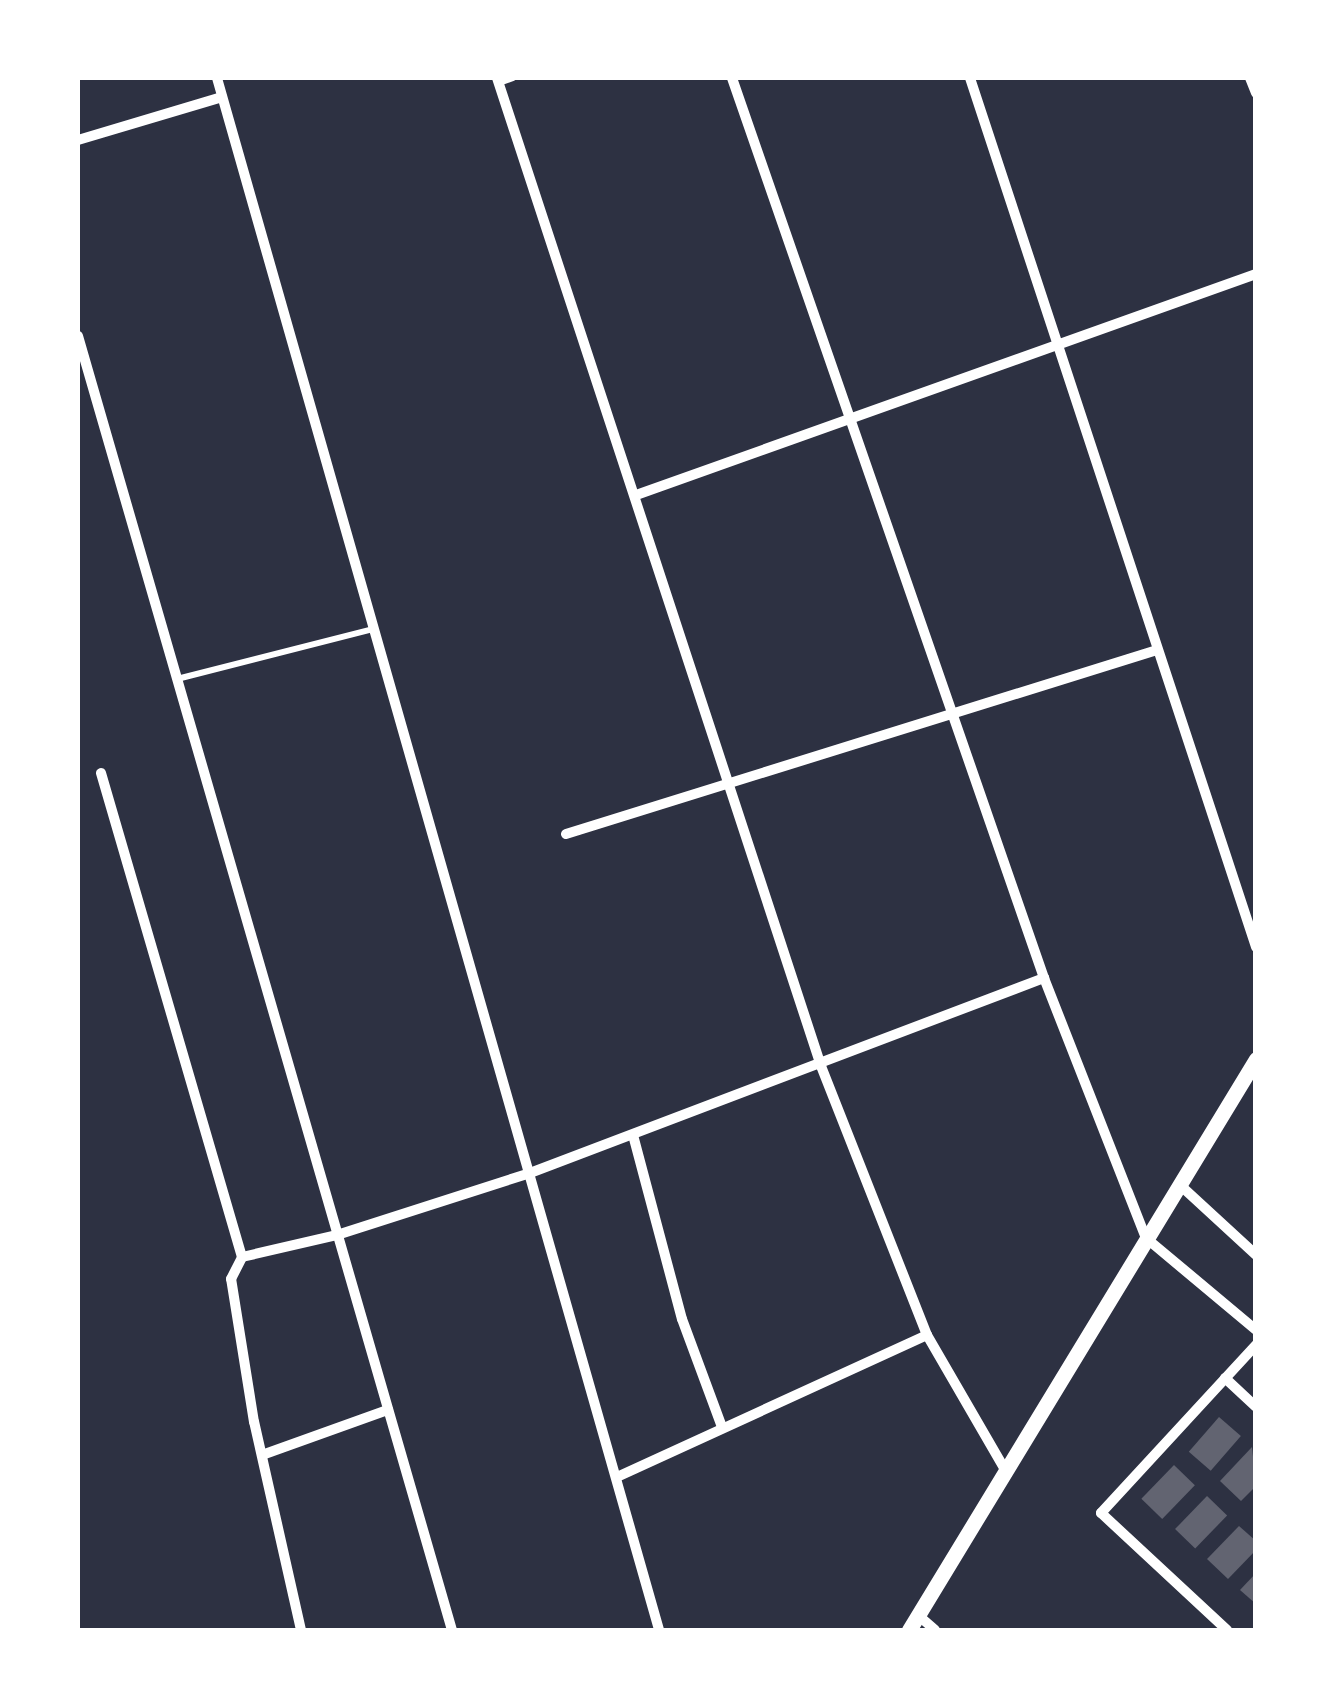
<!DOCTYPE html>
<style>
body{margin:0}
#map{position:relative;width:1333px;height:1708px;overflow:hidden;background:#2d3142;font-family:Helvetica,sans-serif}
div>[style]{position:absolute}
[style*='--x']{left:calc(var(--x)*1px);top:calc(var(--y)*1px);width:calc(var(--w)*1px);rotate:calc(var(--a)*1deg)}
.building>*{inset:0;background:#626471;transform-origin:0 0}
.service>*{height:6px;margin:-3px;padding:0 3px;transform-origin:3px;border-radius:3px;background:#fff}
.minor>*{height:10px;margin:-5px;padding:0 5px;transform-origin:5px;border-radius:5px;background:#fff}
.tertiary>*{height:15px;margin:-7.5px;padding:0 7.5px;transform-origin:7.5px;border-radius:7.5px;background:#fff}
span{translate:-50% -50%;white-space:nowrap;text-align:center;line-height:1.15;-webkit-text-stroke:8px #fff;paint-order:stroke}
.frame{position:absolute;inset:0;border:80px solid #fff;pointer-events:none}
</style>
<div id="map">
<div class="building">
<i style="left:1219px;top:1417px;width:29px;height:46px;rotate:41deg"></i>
<i style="clip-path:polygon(1252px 1447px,1256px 1486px,1241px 1501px,1220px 1481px)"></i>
<i style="left:1174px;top:1465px;width:29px;height:47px;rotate:44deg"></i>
<i style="left:1207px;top:1496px;width:28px;height:46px;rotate:44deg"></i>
<i style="clip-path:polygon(1239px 1526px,1256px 1541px,1256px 1550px,1228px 1579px,1207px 1559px)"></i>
<i style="clip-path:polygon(1256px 1573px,1256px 1604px,1240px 1590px)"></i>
</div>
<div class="service">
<i style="--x:499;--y:83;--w:15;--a:-20"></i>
<i style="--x:177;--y:679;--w:202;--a:-14.3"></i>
</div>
<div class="minor">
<i style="--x:217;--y:78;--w:1614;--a:74.1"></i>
<i style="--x:497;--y:78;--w:1040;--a:71.84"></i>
<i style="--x:821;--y:1066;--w:289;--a:68.5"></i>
<i style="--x:927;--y:1335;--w:160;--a:59.9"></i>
<i style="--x:732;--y:78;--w:953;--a:70.88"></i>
<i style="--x:1044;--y:978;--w:279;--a:68.6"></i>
<i style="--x:1146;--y:1238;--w:143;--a:39.9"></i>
<i style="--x:970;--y:78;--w:915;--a:71.78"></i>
<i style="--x:1250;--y:78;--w:16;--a:68"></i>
<i style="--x:78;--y:140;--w:150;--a:-16.6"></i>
<i style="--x:78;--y:336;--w:1347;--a:73.88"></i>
<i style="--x:639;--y:494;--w:655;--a:-19.62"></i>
<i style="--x:101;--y:773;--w:504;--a:73.76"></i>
<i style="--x:566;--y:834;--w:619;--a:-17.29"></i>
<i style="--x:633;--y:1135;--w:190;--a:75.1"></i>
<i style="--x:682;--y:1319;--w:115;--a:69.7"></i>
<i style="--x:1180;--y:1185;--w:103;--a:42.6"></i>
<i style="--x:1225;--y:1378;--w:42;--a:43.1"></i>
<i style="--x:262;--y:1455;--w:134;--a:-19.7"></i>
<i style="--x:617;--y:1477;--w:341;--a:-24.6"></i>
<i style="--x:919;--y:1616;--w:21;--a:41"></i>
<i style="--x:301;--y:1630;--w:213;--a:-102.7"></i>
<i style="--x:254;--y:1422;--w:145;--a:-99.1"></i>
<i style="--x:231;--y:1279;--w:25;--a:-63"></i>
<i style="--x:242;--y:1257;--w:98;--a:-13"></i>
<i style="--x:337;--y:1235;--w:203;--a:-17.8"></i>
<i style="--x:530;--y:1173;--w:550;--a:-20.78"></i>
<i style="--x:1227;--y:1630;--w:172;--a:-137.1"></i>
<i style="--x:1101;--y:1513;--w:229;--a:-47.3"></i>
</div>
<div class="tertiary">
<i style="--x:909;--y:1630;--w:668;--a:-58.71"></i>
</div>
<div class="frame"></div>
</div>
